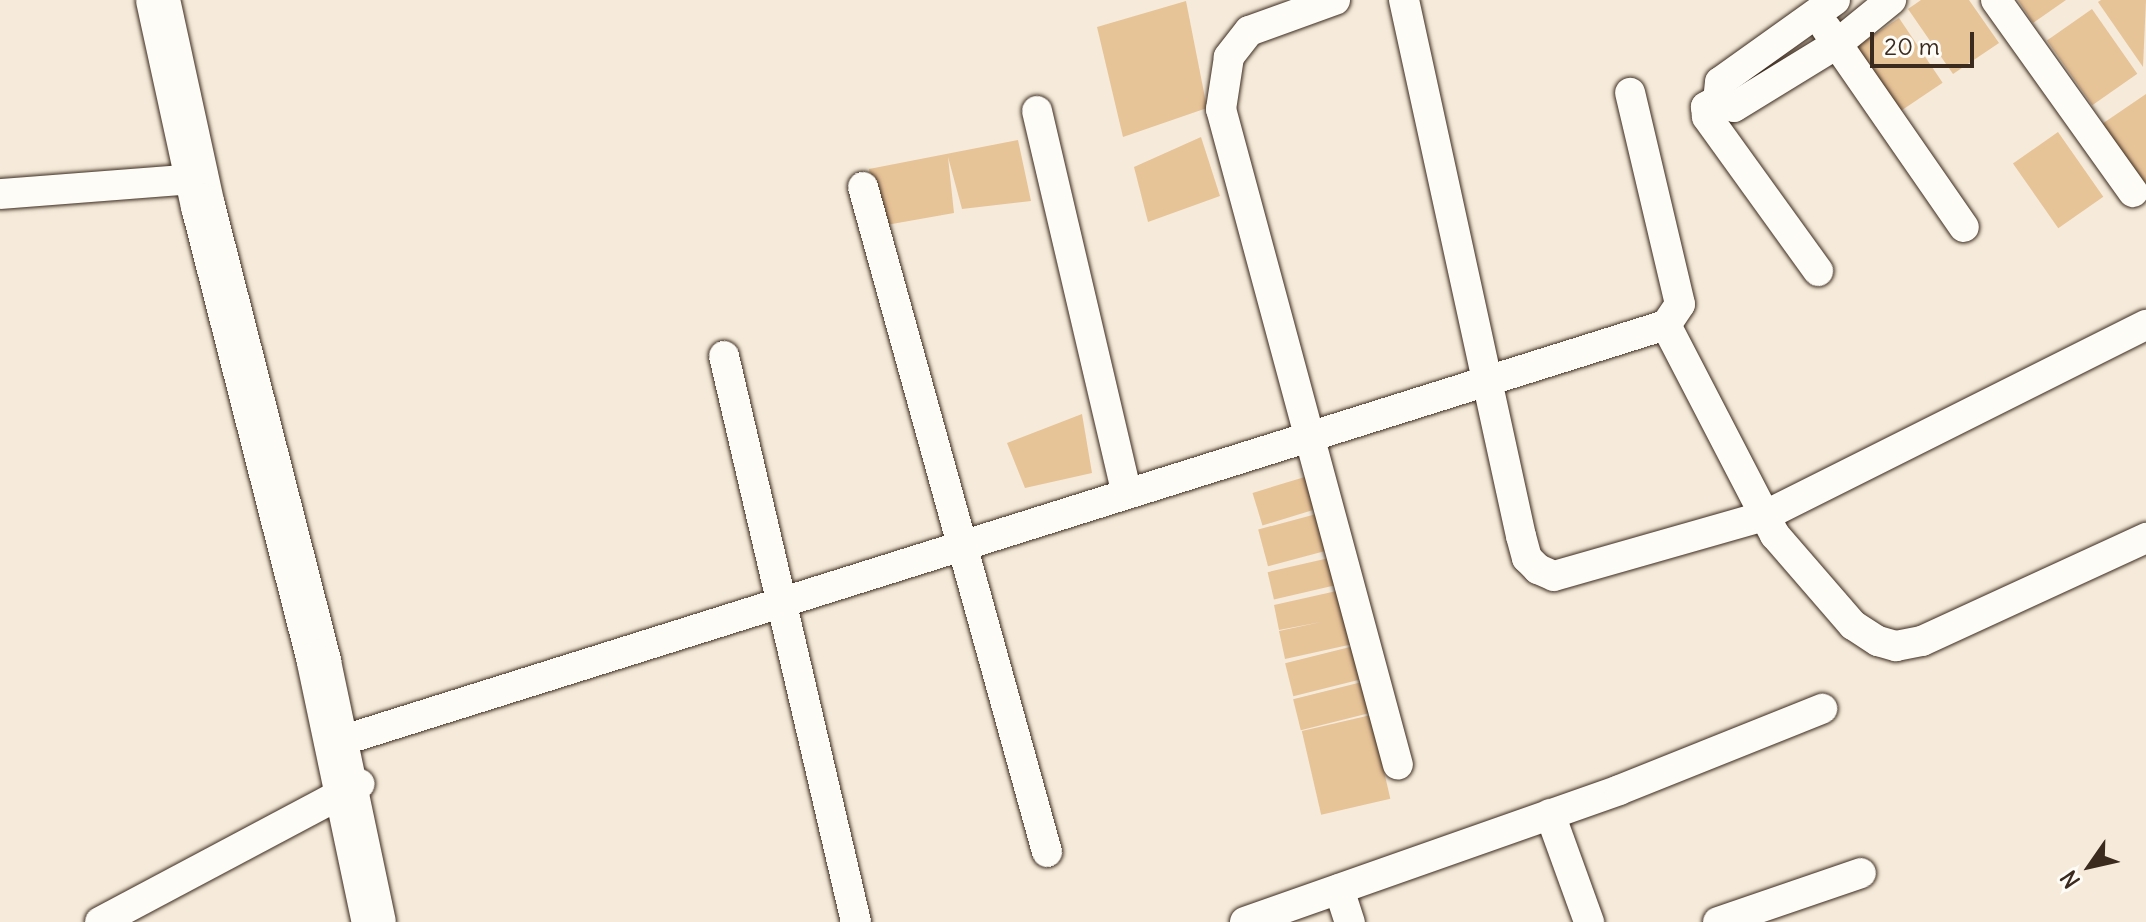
<!DOCTYPE html>
<style>
body{margin:0}
#map{position:relative;width:2146px;height:922px;overflow:hidden;background:#f6ebda;font-family:Delius,sans-serif}
div>[style]{position:absolute}
[style*='--x']{left:calc(var(--x)*1px);top:calc(var(--y)*1px);width:calc(var(--w)*1px);rotate:calc(var(--a)*1deg)}
.building>*{inset:0;background:#e7c398;transform-origin:0 0}
.roads{filter:drop-shadow(0 0 2px #3b2a1e) drop-shadow(0 0 2px #3b2a1e)}
.minor>*{height:30px;margin:-15px;padding:0 15px;transform-origin:15px;border-radius:15px;background:#fdfcf7}
.primary>*{height:44px;margin:-22px;padding:0 22px;transform-origin:22px;border-radius:22px;background:#fdfcf7}
span{translate:-50% -50%;white-space:nowrap;text-align:center;line-height:1.15;-webkit-text-stroke:6px #fdfcf7;paint-order:stroke}
.north{position:absolute;left:2050px;top:826px;width:80px;height:80px;-webkit-text-stroke:6px #fdfcf7;paint-order:stroke;rotate:236deg;font-size:22px;font-weight:700;line-height:32px;text-align:center;color:#3b2a1e}
.north::after{content:'';display:block;margin:auto;width:28px;height:36px;background:#3b2a1e;clip-path:polygon(50% 0,100% 100%,50% 72%,0 100%)}
.scale{position:absolute;left:1870px;top:32px;width:104px;height:36px;box-sizing:border-box;border:4px solid #3b2a1e;border-top:0;padding-left:10px;font-size:24px;line-height:28px;white-space:nowrap;color:#3b2a1e;-webkit-text-stroke:6px #fdfcf7;paint-order:stroke}
</style>
<div id="map">
<div class="building">
<i style="clip-path:polygon(1921px 0,1969px 0,1999px 43px,1953px 74px,1908px 9px)"></i>
<i style="clip-path:polygon(2018px 0,2066px 0,2033px 23px)"></i>
<i style="clip-path:polygon(2101px 0,2146px 0,2143px 67px,2098px 2px)"></i>
<i style="clip-path:polygon(1186px 1px,1207px 108px,1123px 137px,1097px 27px)"></i>
<i style="left:2092px;top:9px;width:79px;height:55px;rotate:55deg"></i>
<i style="left:1899px;top:18px;width:78px;height:56px;rotate:56deg"></i>
<i style="clip-path:polygon(2146px 94px,2146px 188px,2102px 124px)"></i>
<i style="left:2058px;top:132px;width:79px;height:55px;rotate:55deg"></i>
<i style="clip-path:polygon(1201px 137px,1220px 196px,1148px 222px,1134px 167px)"></i>
<i style="clip-path:polygon(1018px 140px,1031px 201px,962px 209px,948px 157px,954px 213px,875px 227px,869px 169px)"></i>
<i style="clip-path:polygon(1082px 414px,1092px 473px,1025px 488px,1007px 443px)"></i>
<i style="left:1308px;top:476px;width:34px;height:58px;rotate:73deg"></i>
<i style="left:1320px;top:513px;width:38px;height:64px;rotate:75deg"></i>
<i style="left:1329px;top:558px;width:28px;height:63px;rotate:77deg"></i>
<i style="clip-path:polygon(1341px 590px,1353px 644px,1285px 659px,1279px 631px,1321px 622px,1279px 630px,1274px 605px)"></i>
<i style="left:1354px;top:646px;width:34px;height:71px;rotate:76deg"></i>
<i style="left:1362px;top:682px;width:32px;height:71px;rotate:76deg"></i>
<i style="left:1371px;top:715px;width:86px;height:71px;rotate:77deg"></i>
</div>
<div class="roads">
<div class="minor">
<i style="--x:1335;--y:0;--w:91;--a:160.2"></i>
<i style="--x:1249;--y:31;--w:33;--a:128"></i>
<i style="--x:1229;--y:57;--w:53;--a:98.7"></i>
<i style="--x:1221;--y:109;--w:679;--a:74.9"></i>
<i style="--x:1404;--y:0;--w:549;--a:77.69"></i>
<i style="--x:1521;--y:536;--w:23;--a:75"></i>
<i style="--x:1527;--y:558;--w:16;--a:45"></i>
<i style="--x:1538;--y:569;--w:17;--a:24"></i>
<i style="--x:1554;--y:576;--w:218;--a:-15.9"></i>
<i style="--x:1764;--y:516;--w:427;--a:-26.6"></i>
<i style="--x:1835;--y:0;--w:141;--a:144.5"></i>
<i style="--x:1720;--y:82;--w:18;--a:96"></i>
<i style="--x:1718;--y:100;--w:17;--a:24"></i>
<i style="--x:1734;--y:107;--w:121;--a:-31.5"></i>
<i style="--x:1837;--y:44;--w:70;--a:-39.2"></i>
<i style="--x:1996;--y:0;--w:236;--a:54.5"></i>
<i style="--x:1826;--y:28;--w:242;--a:55.3"></i>
<i style="--x:1718;--y:100;--w:14;--a:150"></i>
<i style="--x:1706;--y:107;--w:10;--a:84"></i>
<i style="--x:1707;--y:117;--w:190;--a:54.2"></i>
<i style="--x:1037;--y:111;--w:393;--a:76.8"></i>
<i style="--x:863;--y:187;--w:690;--a:74.53"></i>
<i style="--x:0;--y:194;--w:198;--a:-4.4"></i>
<i style="--x:1666;--y:325;--w:237;--a:62.6"></i>
<i style="--x:1775;--y:535;--w:119;--a:49.1"></i>
<i style="--x:1853;--y:625;--w:30;--a:33"></i>
<i style="--x:1878;--y:641;--w:19;--a:16"></i>
<i style="--x:1896;--y:646;--w:26;--a:-11"></i>
<i style="--x:1922;--y:641;--w:247;--a:-24.7"></i>
<i style="--x:724;--y:356;--w:581;--a:76.87"></i>
<i style="--x:347;--y:739;--w:1382;--a:-17.43"></i>
<i style="--x:1666;--y:325;--w:25;--a:-56"></i>
<i style="--x:1680;--y:304;--w:217;--a:-103.3"></i>
<i style="--x:1550;--y:814;--w:115;--a:70.1"></i>
<i style="--x:1339;--y:889;--w:35;--a:72"></i>
<i style="--x:100;--y:922;--w:294;--a:-28"></i>
<i style="--x:1245;--y:922;--w:397;--a:-19.4"></i>
<i style="--x:1619;--y:790;--w:219;--a:-21.8"></i>
<i style="--x:1718;--y:922;--w:151;--a:-18.9"></i>
</div>
<div class="primary">
<i style="--x:158;--y:0;--w:211;--a:77.7"></i>
<i style="--x:203;--y:206;--w:471;--a:75.7"></i>
<i style="--x:319;--y:662;--w:266;--a:78.1"></i>
</div>
</div>
<div class="north">N</div>
<div class="scale">20 m</div>
</div>
